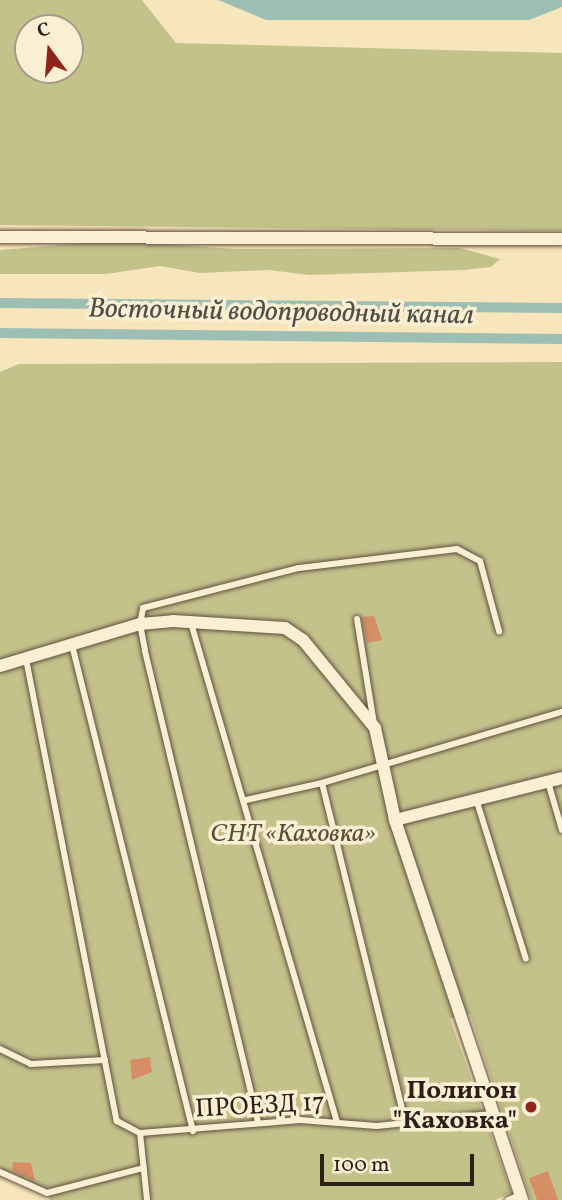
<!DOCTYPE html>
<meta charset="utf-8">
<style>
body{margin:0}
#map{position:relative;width:562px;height:1200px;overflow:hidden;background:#f7e5bb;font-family:Vollkorn,serif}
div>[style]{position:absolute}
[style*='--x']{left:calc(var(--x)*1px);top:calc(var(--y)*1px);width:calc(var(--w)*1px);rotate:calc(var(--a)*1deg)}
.green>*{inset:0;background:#c4c28b}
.water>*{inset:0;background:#9dbfb3}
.canal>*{height:10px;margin:-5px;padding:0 5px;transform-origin:5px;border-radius:5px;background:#9dbfb3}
.building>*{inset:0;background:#d68e66}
.roads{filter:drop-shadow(0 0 2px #615041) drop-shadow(0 0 2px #615041)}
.service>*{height:6px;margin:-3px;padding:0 3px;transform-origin:3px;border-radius:3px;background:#faeed3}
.minor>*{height:12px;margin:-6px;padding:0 6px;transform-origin:6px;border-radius:6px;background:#faeed3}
.dots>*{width:19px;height:19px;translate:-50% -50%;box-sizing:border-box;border:4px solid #faeed3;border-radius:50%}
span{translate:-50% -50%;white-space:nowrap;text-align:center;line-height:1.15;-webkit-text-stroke:7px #faeed3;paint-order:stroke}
.park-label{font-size:26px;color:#5c4f3a;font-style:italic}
.poi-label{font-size:26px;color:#2f1e18;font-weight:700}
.right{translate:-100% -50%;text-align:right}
.street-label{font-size:26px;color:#2f1e18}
.water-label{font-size:28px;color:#504e46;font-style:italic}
.north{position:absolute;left:14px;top:14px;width:70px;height:70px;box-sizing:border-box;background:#faeed3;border:2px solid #a99b88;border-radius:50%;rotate:344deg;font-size:19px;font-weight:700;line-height:28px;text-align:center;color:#2f1e18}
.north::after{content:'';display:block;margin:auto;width:24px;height:32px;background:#8f2418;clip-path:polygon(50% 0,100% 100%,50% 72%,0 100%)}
.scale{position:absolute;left:320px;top:1154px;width:154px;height:32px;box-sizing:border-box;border:4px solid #2f1e18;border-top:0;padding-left:9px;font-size:21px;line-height:24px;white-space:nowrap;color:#2f1e18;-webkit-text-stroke:5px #faeed3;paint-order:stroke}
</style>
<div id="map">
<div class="green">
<i style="clip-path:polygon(evenodd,0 0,142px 0,176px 43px,562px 53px,562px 231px,0 225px,0 0,28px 28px,70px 28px,70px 70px,28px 70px,28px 28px)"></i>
<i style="clip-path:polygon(109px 241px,236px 249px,460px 248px,500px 259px,491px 267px,465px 270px,309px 275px,269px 270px,200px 273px,160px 266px,106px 274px,0 274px,0 250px)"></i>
<i style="clip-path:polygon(562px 362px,562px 1200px,531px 1200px,470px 1014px,450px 1019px,511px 1192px,496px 1200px,50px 1200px,44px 1190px,0 1169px,0 372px,19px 364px)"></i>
</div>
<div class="water">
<i style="clip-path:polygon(218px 0,562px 0,562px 7px,529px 20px,266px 20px)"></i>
</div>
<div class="canal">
<i style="--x:0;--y:303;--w:562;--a:0.51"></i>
<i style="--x:0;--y:333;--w:562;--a:0.61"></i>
</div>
<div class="building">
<i style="clip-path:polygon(374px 616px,382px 640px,367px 643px,362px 617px)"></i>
<i style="clip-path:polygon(150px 1057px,152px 1072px,132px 1080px,130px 1060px)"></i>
<i style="clip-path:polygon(13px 1162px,31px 1163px,35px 1181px,12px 1171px)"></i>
<i style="clip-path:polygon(548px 1171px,558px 1200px,537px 1200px,529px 1178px)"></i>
</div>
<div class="roads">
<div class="service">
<i style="--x:357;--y:619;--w:106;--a:80.8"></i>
<i style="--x:191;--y:623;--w:520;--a:73.69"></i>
<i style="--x:72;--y:645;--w:501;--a:76.02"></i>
<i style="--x:26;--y:659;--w:471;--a:78.9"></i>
<i style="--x:117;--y:1121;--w:26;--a:28"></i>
<i style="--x:140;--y:1133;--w:161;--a:-4.6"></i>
<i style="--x:300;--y:1120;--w:77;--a:4.5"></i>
<i style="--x:377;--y:1126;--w:115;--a:-6"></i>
<i style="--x:548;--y:782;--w:50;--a:73.7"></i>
<i style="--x:322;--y:783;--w:347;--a:76.2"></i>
<i style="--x:246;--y:800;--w:78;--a:-12.6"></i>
<i style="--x:322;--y:783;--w:250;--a:-16.5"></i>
<i style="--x:477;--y:802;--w:164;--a:72.7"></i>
<i style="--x:0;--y:1049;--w:34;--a:26"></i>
<i style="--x:31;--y:1064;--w:74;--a:-3.1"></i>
<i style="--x:258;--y:1122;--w:485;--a:-103.5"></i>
<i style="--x:145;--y:650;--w:26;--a:-101"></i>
<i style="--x:140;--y:624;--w:16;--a:-79"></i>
<i style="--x:143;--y:608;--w:161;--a:-14.4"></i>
<i style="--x:299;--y:568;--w:159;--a:-6.9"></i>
<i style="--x:457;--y:549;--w:26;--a:28"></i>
<i style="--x:480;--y:561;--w:73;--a:74.8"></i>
<i style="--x:140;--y:1133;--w:67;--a:84"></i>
<i style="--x:0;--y:1172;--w:51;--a:24.1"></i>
<i style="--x:47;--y:1193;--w:100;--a:-14.5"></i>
<i style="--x:508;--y:1200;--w:13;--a:-23"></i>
</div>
<div class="minor">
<i style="--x:0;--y:237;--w:562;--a:0.2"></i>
<i style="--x:0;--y:666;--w:146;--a:-16.7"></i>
<i style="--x:140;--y:624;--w:33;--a:-5"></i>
<i style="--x:173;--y:621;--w:112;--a:3.6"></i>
<i style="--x:285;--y:628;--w:22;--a:34"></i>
<i style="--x:303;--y:640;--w:114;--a:50.7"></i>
<i style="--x:375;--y:728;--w:94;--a:77.7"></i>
<i style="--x:395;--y:820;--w:401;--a:71.5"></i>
<i style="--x:395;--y:820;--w:172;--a:-14.1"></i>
</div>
</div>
<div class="dots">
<i style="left:531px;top:1107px;background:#8f2418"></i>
</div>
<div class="park-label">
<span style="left:293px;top:835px">СНТ «Каховка»</span>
</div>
<div class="poi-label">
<span class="right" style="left:517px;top:1107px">Полигон<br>"Каховка"</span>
</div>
<div class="street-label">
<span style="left:260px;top:1107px;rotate:-3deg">ПРОЕЗД 17</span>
</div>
<div class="water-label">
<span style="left:281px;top:313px;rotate:1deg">Восточный водопроводный канал</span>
</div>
<div class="north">С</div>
<div class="scale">100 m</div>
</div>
